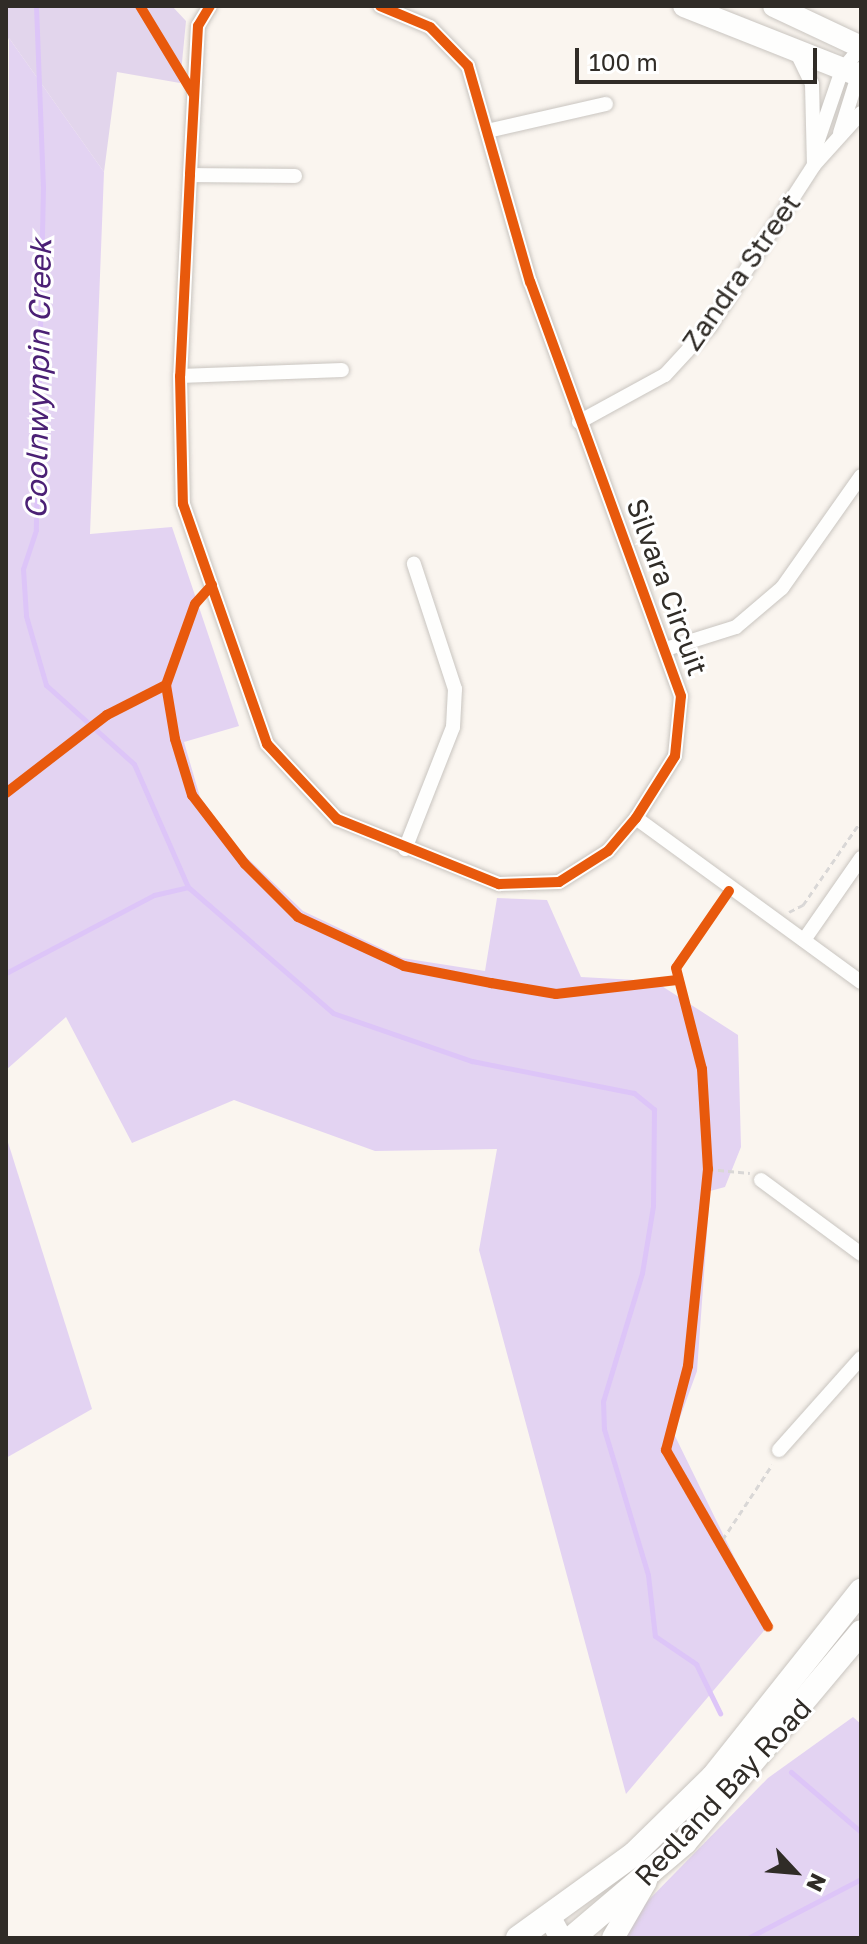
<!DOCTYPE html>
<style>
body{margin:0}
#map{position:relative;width:867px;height:1944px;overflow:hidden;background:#faf5ef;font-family:"Golos Text",sans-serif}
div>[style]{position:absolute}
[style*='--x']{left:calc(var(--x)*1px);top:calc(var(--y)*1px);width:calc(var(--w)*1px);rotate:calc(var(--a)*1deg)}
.green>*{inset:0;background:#e2d5ec}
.forest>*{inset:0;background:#e3d3f2}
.stream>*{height:5px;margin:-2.5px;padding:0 2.5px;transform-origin:2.5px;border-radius:2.5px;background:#ddc5f8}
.path>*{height:3px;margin-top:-1.5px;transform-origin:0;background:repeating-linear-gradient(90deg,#d9d7d6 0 6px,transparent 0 10px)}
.roads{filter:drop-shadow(0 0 2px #c9c5c0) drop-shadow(0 0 2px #c9c5c0)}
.minor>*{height:14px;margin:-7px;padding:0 7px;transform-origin:7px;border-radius:7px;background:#fefefd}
.secondary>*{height:22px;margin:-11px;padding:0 11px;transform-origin:11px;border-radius:11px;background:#fefefd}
.primary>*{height:24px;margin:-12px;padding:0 12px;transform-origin:12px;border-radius:12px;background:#fefefd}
.cycleway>*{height:10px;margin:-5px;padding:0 5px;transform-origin:5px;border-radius:5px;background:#e8590c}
span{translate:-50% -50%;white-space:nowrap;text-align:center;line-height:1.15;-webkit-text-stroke:6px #fff;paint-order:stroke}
.street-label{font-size:28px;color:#302c27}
.water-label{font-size:30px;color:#4b2075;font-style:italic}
.frame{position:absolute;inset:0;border:8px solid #302c27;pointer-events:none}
.north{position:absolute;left:755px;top:1832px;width:80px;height:80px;-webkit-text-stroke:6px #fff;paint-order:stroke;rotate:116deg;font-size:22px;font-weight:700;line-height:32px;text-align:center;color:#302c27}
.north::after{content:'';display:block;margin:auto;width:28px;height:36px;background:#302c27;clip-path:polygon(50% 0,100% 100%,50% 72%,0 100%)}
.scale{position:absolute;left:575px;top:48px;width:242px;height:36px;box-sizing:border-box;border:4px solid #302c27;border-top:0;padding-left:10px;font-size:24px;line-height:28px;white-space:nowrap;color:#302c27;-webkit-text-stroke:6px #fff;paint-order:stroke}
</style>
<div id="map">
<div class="green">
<i style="clip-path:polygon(6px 6px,172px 6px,186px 21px,180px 83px,117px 72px,104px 172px,9px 38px,6px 45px)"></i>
</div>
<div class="forest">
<i style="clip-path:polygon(9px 38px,104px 172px,90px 534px,172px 527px,239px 726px,184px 742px,200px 797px,238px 849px,303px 911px,402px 958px,485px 971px,497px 898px,547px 900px,581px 977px,654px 981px,738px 1035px,741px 1147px,725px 1187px,710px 1191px,697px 1371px,674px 1434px,768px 1626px,626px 1794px,479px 1250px,497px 1149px,375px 1151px,234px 1100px,132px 1143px,66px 1017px,6px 1070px)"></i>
<i style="clip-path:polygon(6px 1136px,92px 1409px,6px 1458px)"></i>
<i style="clip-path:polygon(853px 1717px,861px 1724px,861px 1938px,621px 1938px,630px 1919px,768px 1778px)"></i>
</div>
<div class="stream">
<i style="--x:36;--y:6;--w:180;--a:87.8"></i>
<i style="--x:43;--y:186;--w:344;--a:91.2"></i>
<i style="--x:36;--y:530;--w:41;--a:108.4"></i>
<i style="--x:23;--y:569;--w:47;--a:86.3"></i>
<i style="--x:26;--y:616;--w:72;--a:73.8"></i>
<i style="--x:46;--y:685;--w:118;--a:41.9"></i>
<i style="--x:134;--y:764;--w:134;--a:66.3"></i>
<i style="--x:188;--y:887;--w:192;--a:41"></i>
<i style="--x:333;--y:1013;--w:147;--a:19.1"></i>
<i style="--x:472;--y:1061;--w:165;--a:11.2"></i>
<i style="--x:634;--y:1093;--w:26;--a:39"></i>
<i style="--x:654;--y:1109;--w:97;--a:90.6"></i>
<i style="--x:653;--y:1206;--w:68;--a:99.3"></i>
<i style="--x:642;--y:1273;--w:134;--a:106.9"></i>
<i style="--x:603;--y:1401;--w:28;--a:88"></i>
<i style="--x:604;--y:1429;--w:152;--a:73.2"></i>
<i style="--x:648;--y:1575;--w:61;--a:83.5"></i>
<i style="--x:655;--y:1636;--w:50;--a:34.3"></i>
<i style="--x:696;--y:1664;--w:55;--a:63.9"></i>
<i style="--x:6;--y:973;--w:167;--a:-27.8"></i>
<i style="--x:154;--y:895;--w:35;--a:-13"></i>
<i style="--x:791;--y:1772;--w:92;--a:40.6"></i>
<i style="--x:748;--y:1938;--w:127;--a:-27.6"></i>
</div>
<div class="path">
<i style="--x:140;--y:6;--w:76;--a:58.4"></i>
<i style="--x:199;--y:596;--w:95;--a:110.3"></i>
<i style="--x:166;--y:685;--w:55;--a:80.5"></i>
<i style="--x:175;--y:739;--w:59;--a:73.1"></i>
<i style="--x:192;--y:795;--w:87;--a:52.5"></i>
<i style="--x:245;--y:864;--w:75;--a:45"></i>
<i style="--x:298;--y:917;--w:117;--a:24.8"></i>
<i style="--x:404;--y:966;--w:89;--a:11.1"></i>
<i style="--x:491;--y:983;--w:66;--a:9.6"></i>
<i style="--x:556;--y:994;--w:122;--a:-6.6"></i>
<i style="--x:6;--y:793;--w:128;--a:-37.7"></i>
<i style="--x:107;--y:715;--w:66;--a:-27"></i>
<i style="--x:723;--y:900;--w:83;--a:124.7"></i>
<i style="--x:676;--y:968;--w:104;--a:75.6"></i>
<i style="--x:702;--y:1069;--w:100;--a:86.6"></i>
<i style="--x:708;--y:1169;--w:198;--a:95.8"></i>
<i style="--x:688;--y:1366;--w:87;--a:104.7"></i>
<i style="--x:666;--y:1450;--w:204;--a:60"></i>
<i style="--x:789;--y:912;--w:16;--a:-27"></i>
<i style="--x:803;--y:905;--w:102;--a:-55.4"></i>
<i style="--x:708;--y:1169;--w:42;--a:5.4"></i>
<i style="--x:717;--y:1548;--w:100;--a:-56.5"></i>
</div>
<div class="roads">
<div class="minor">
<i style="--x:210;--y:6;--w:23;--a:121"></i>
<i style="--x:198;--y:26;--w:149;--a:93.1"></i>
<i style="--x:190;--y:175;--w:201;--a:92.8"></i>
<i style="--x:180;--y:376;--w:128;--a:88.7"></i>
<i style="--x:183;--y:504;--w:254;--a:70.7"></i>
<i style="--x:267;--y:744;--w:103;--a:47"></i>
<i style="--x:337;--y:819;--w:175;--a:21.9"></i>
<i style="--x:499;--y:884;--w:60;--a:-1.9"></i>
<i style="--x:559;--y:882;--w:58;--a:-32.3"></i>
<i style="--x:608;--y:851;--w:43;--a:-49.7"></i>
<i style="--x:636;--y:818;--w:73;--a:-57.8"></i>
<i style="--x:675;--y:756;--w:60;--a:-84.3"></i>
<i style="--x:681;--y:696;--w:441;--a:-110"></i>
<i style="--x:530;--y:282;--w:225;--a:-106"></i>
<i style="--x:468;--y:66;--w:54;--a:-134.3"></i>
<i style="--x:430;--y:27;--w:54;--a:-157.2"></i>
<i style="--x:797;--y:53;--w:34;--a:64"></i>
<i style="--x:812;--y:84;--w:81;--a:88.6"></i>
<i style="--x:487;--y:131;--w:122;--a:-12.8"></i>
<i style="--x:840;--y:133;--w:67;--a:-72.6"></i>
<i style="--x:816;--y:146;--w:80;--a:-71.1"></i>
<i style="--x:842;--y:70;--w:30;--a:-50"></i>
<i style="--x:190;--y:175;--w:105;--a:0.5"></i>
<i style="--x:180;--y:376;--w:162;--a:-2.1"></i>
<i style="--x:579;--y:422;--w:98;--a:-28.7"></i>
<i style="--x:665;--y:375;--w:67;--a:-47.4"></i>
<i style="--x:710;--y:326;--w:192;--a:-57.1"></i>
<i style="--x:814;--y:165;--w:70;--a:-47.9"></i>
<i style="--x:666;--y:649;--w:73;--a:-17.4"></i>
<i style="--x:736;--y:627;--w:60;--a:-40.3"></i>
<i style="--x:782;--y:588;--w:137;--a:-54.8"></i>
<i style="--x:636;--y:818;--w:278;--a:36.1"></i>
<i style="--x:405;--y:849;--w:131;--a:-68.5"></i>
<i style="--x:453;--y:727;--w:38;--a:-87"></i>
<i style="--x:455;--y:689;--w:132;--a:-108.2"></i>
<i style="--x:804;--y:940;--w:100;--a:-55.2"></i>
<i style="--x:761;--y:1180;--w:124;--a:36.5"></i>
<i style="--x:779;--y:1450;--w:123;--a:-48.3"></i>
</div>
<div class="secondary">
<i style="--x:684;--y:6;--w:190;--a:21.6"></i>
<i style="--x:774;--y:6;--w:96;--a:25.2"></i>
<i style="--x:550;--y:1918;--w:23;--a:61"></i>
<i style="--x:613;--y:1938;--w:66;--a:-59.9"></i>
</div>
<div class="primary">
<i style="--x:518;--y:1938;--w:143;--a:-35.9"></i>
<i style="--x:634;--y:1854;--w:110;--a:-44.3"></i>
<i style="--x:713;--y:1777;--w:238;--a:-51.5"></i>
<i style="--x:572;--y:1938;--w:148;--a:-40.3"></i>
<i style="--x:685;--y:1842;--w:274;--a:-50"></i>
</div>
</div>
<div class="cycleway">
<i style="--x:140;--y:6;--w:104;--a:58.8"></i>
<i style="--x:210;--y:6;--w:23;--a:121"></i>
<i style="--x:198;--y:26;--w:149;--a:93.1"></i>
<i style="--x:190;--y:175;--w:201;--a:92.8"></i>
<i style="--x:180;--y:376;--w:128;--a:88.7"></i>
<i style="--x:183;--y:504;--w:254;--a:70.7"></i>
<i style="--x:267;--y:744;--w:103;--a:47"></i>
<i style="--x:337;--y:819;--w:175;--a:21.9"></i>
<i style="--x:499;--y:884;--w:60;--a:-1.9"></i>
<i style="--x:559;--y:882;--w:58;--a:-32.3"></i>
<i style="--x:608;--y:851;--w:43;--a:-49.7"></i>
<i style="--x:636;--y:818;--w:73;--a:-57.8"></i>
<i style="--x:675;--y:756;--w:60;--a:-84.3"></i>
<i style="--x:681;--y:696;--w:441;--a:-110"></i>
<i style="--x:530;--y:282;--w:225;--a:-106"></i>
<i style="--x:468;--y:66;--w:54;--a:-134.3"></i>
<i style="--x:430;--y:27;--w:54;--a:-157.2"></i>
<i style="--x:212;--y:585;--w:25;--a:132"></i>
<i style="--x:195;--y:604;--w:86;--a:109.7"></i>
<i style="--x:166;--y:685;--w:55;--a:80.5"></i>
<i style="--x:175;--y:739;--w:59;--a:73.1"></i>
<i style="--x:192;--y:795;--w:87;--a:52.5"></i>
<i style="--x:245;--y:864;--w:75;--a:45"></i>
<i style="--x:298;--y:917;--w:117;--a:24.8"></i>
<i style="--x:404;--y:966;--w:89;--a:11.1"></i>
<i style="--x:491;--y:983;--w:66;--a:9.6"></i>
<i style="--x:556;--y:994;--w:122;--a:-6.6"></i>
<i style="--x:6;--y:793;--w:128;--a:-37.7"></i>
<i style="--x:107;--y:715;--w:66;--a:-27"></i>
<i style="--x:729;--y:891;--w:93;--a:124.5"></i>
<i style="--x:676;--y:968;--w:104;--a:75.6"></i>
<i style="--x:702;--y:1069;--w:100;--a:86.6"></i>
<i style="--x:708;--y:1169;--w:198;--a:95.8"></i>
<i style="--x:688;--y:1366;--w:87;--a:104.7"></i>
<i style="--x:666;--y:1450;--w:204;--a:60"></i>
</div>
<div class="street-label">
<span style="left:741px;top:272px;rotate:-55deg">Zandra Street</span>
<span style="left:667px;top:587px;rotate:70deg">Silvara Circuit</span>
<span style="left:723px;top:1792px;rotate:-47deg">Redland Bay Road</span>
</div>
<div class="water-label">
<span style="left:38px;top:379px;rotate:-89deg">Coolnwynpin Creek</span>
</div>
<div class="frame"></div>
<div class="north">N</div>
<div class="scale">100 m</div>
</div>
